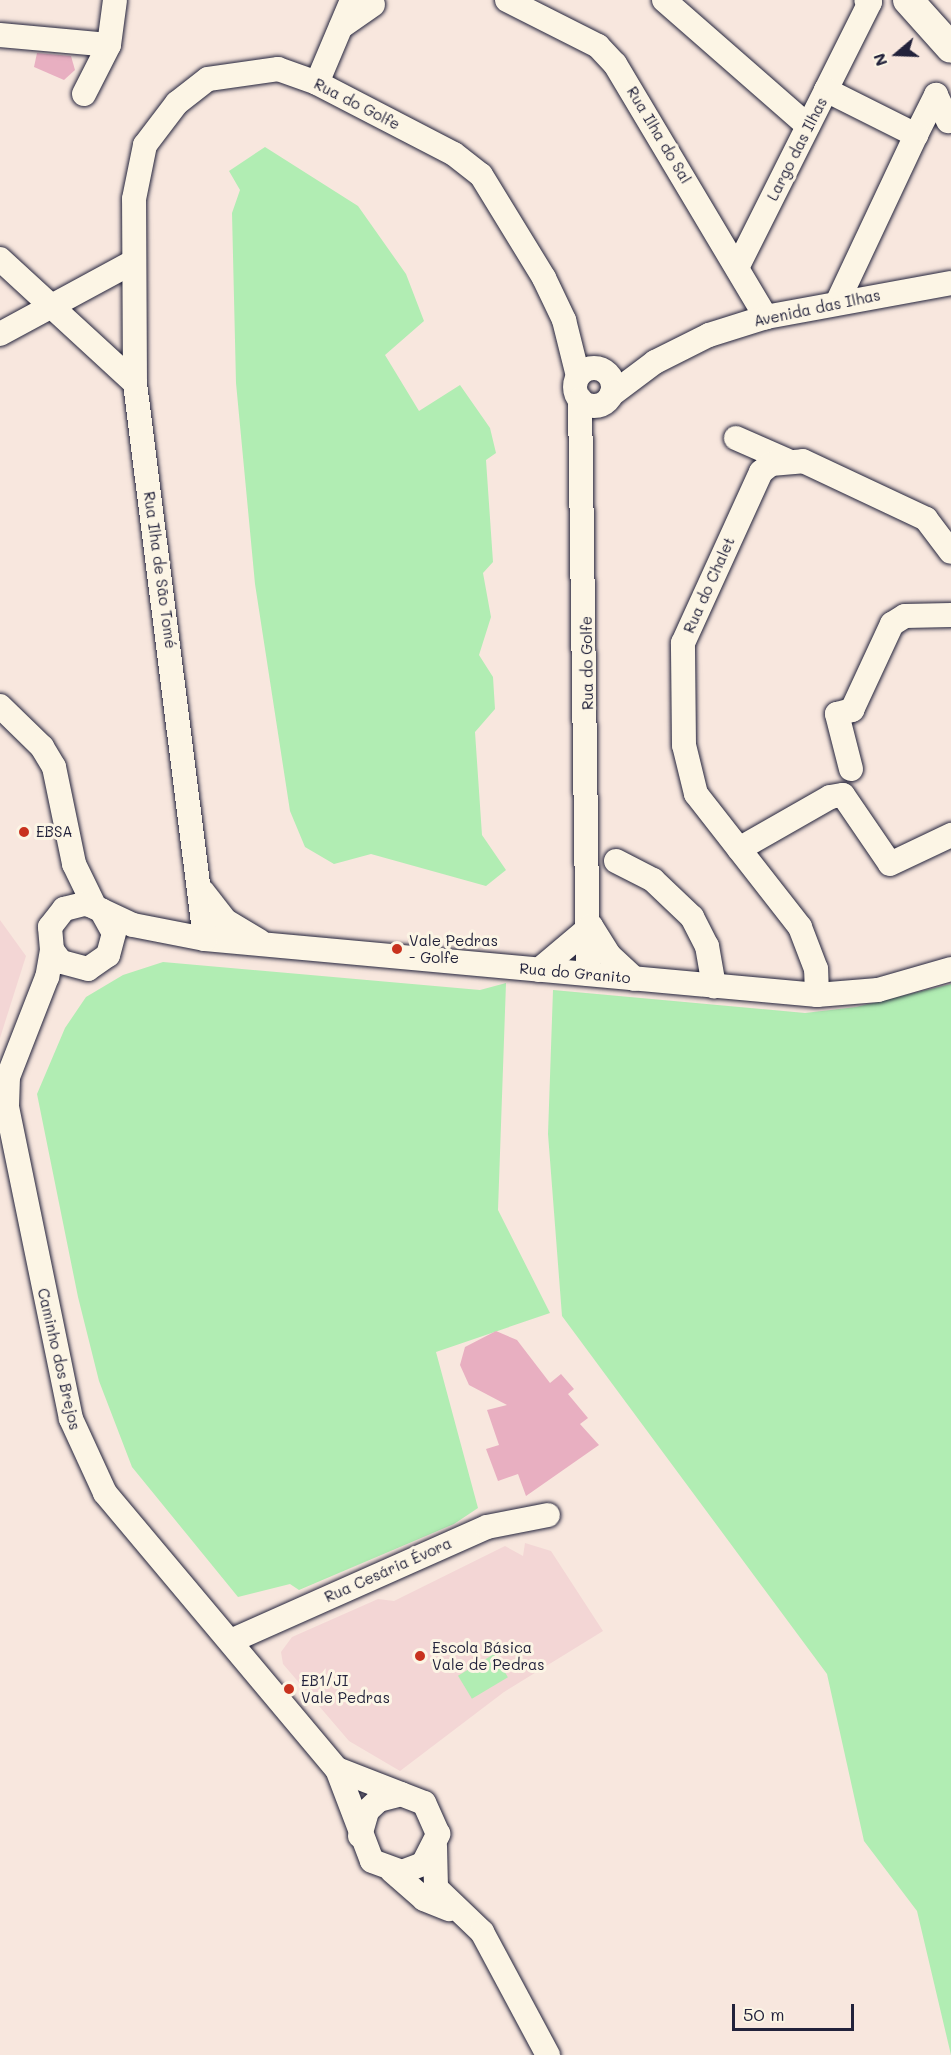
<!DOCTYPE html>
<meta charset="utf-8">
<style>
body{margin:0}
#map{position:relative;width:951px;height:2055px;overflow:hidden;background:#f8e7de;font-family:Mali,sans-serif}
div>[style]{position:absolute}
[style*='--x']{left:calc(var(--x)*1px);top:calc(var(--y)*1px);width:calc(var(--w)*1px);rotate:calc(var(--a)*1deg)}
.built>*{inset:0;background:#f3d6d5}
.green>*{inset:0;background:#b1edb3;transform-origin:0 0}
.building>*{inset:0;background:#e8afc1}
.roads{filter:drop-shadow(0 0 2px #22223b) drop-shadow(0 0 2px #22223b)}
.minor>*{height:24px;margin:-12px;padding:0 12px;transform-origin:12px;border-radius:12px;background:#fcf5e5}
.minor>.ring{margin:-12px;padding:0;box-sizing:content-box;background:none;border:24px solid #fcf5e5;border-radius:50%}
.major>*{height:30px;margin:-15px;padding:0 15px;transform-origin:15px;border-radius:15px;background:#fcf5e5}
.dots>*{width:16px;height:16px;translate:-50% -50%;box-sizing:border-box;border:3px solid #fcf5e5;border-radius:50%}
span{translate:-50% -50%;white-space:nowrap;text-align:center;line-height:1.15;-webkit-text-stroke:6px #fcf5e5;paint-order:stroke}
.street-label{font-size:15px;color:#22223b}
.poi-label{font-size:15px;color:#22223b}
.left{translate:0 -50%;text-align:left}
.north{position:absolute;left:867px;top:24px;width:60px;height:60px;-webkit-text-stroke:4px #fcf5e5;paint-order:stroke;rotate:251deg;font-size:16px;font-weight:700;line-height:24px;text-align:center;color:#22223b}
.north::after{content:'';display:block;margin:auto;width:21px;height:27px;background:#22223b;clip-path:polygon(50% 0,100% 100%,50% 72%,0 100%)}
.scale{position:absolute;left:732px;top:2004px;width:122px;height:27px;box-sizing:border-box;border:3px solid #22223b;border-top:0;padding-left:8px;font-size:18px;line-height:21px;white-space:nowrap;color:#22223b;-webkit-text-stroke:4px #fcf5e5;paint-order:stroke}
</style>
<div id="map">
<div class="built">
<i style="clip-path:polygon(0 920px,26px 956px,0 1038px)"></i>
<i style="clip-path:polygon(525px 1543px,551px 1551px,603px 1631px,504px 1692px,400px 1771px,349px 1741px,283px 1664px,281px 1652px,292px 1637px,378px 1599px,394px 1601px,505px 1546px,523px 1556px)"></i>
</div>
<div class="green">
<i style="clip-path:polygon(265px 147px,358px 206px,406px 274px,424px 321px,385px 355px,419px 411px,460px 385px,490px 428px,496px 453px,486px 460px,493px 562px,483px 573px,491px 617px,479px 655px,493px 677px,495px 709px,475px 732px,482px 835px,506px 870px,486px 886px,371px 854px,334px 864px,305px 847px,290px 811px,255px 584px,236px 383px,232px 213px,240px 190px,229px 171px)"></i>
<i style="clip-path:polygon(163px 962px,480px 990px,506px 983px,498px 1210px,550px 1313px,436px 1352px,478px 1508px,454px 1524px,299px 1590px,290px 1584px,238px 1597px,132px 1467px,99px 1381px,78px 1297px,37px 1094px,65px 1028px,86px 997px,123px 975px)"></i>
<i style="clip-path:polygon(951px 984px,951px 2055px,917px 1911px,864px 1841px,827px 1674px,562px 1316px,548px 1134px,553px 990px,805px 1013px,856px 1007px)"></i>
<i style="left:494px;top:1654px;width:27px;height:42px;rotate:59deg"></i>
</div>
<div class="building">
<i style="clip-path:polygon(37px 53px,71px 56px,75px 70px,64px 80px,34px 67px)"></i>
<i style="clip-path:polygon(496px 1331px,517px 1340px,550px 1383px,561px 1374px,574px 1389px,568px 1394px,588px 1418px,580px 1424px,599px 1445px,526px 1496px,518px 1474px,498px 1481px,486px 1449px,499px 1445px,487px 1410px,507px 1405px,469px 1385px,460px 1365px,465px 1347px)"></i>
</div>
<div class="roads">
<div class="minor">
<i style="--x:507;--y:0;--w:102;--a:26.8"></i>
<i style="--x:598;--y:46;--w:25;--a:47"></i>
<i style="--x:615;--y:64;--w:295;--a:59.2"></i>
<i style="--x:664;--y:0;--w:191;--a:41.2"></i>
<i style="--x:341;--y:27;--w:39;--a:-35"></i>
<i style="--x:0;--y:35;--w:109;--a:5.2"></i>
<i style="--x:317;--y:83;--w:90;--a:-67.1"></i>
<i style="--x:826;--y:90;--w:98;--a:-63.4"></i>
<i style="--x:870;--y:2;--w:4;--a:-153"></i>
<i style="--x:84;--y:94;--w:55;--a:-63"></i>
<i style="--x:109;--y:45;--w:45;--a:-82.4"></i>
<i style="--x:916;--y:135;--w:45;--a:-63.4"></i>
<i style="--x:936;--y:95;--w:29;--a:65"></i>
<i style="--x:0;--y:259;--w:183;--a:42.6"></i>
<i style="--x:738;--y:266;--w:197;--a:-63.4"></i>
<i style="--x:826;--y:90;--w:101;--a:26.6"></i>
<i style="--x:916;--y:135;--w:186;--a:115.2"></i>
<i style="--x:0;--y:334;--w:151;--a:-28.4"></i>
<i class="ring" style="left:575px;top:368px;width:14px;height:14px"></i>
<i style="--x:611;--y:395;--w:55;--a:-36.9"></i>
<i style="--x:655;--y:362;--w:60;--a:-26.6"></i>
<i style="--x:709;--y:335;--w:60;--a:-17.5"></i>
<i style="--x:766;--y:317;--w:188;--a:-10.4"></i>
<i style="--x:580;--y:399;--w:575;--a:89.2"></i>
<i style="--x:736;--y:438;--w:55;--a:23.7"></i>
<i style="--x:0;--y:706;--w:59;--a:44.3"></i>
<i style="--x:42;--y:747;--w:23;--a:59"></i>
<i style="--x:54;--y:767;--w:99;--a:78.3"></i>
<i style="--x:74;--y:864;--w:48;--a:64"></i>
<i style="--x:851;--y:769;--w:57;--a:-104.3"></i>
<i style="--x:837;--y:714;--w:16;--a:-15"></i>
<i style="--x:852;--y:710;--w:95;--a:-65.1"></i>
<i style="--x:892;--y:624;--w:15;--a:-32"></i>
<i style="--x:905;--y:616;--w:46;--a:-1.2"></i>
<i style="--x:739;--y:849;--w:105;--a:-29.7"></i>
<i style="--x:830;--y:797;--w:13;--a:-9"></i>
<i style="--x:843;--y:795;--w:83;--a:55.7"></i>
<i style="--x:890;--y:864;--w:68;--a:-25.4"></i>
<i style="--x:616;--y:861;--w:42;--a:27.2"></i>
<i style="--x:653;--y:880;--w:54;--a:43.5"></i>
<i style="--x:692;--y:917;--w:33;--a:63"></i>
<i style="--x:707;--y:946;--w:41;--a:80.1"></i>
<i style="--x:203;--y:892;--w:37;--a:52"></i>
<i style="--x:226;--y:921;--w:39;--a:31"></i>
<i style="--x:101;--y:910;--w:26;--a:61"></i>
<i style="--x:114;--y:933;--w:23;--a:105"></i>
<i style="--x:108;--y:955;--w:24;--a:145"></i>
<i style="--x:88;--y:969;--w:28;--a:-165"></i>
<i style="--x:61;--y:962;--w:15;--a:-127"></i>
<i style="--x:52;--y:950;--w:23;--a:-95"></i>
<i style="--x:50;--y:927;--w:23;--a:-52"></i>
<i style="--x:64;--y:909;--w:21;--a:-14"></i>
<i style="--x:84;--y:904;--w:6;--a:9"></i>
<i style="--x:90;--y:905;--w:47;--a:24.9"></i>
<i style="--x:133;--y:925;--w:73;--a:11"></i>
<i style="--x:205;--y:939;--w:615;--a:5.23"></i>
<i style="--x:817;--y:995;--w:61;--a:-4.7"></i>
<i style="--x:878;--y:990;--w:76;--a:-16"></i>
<i style="--x:205;--y:939;--w:560;--a:-97.18"></i>
<i style="--x:135;--y:383;--w:184;--a:-90.3"></i>
<i style="--x:134;--y:199;--w:55;--a:-78.5"></i>
<i style="--x:145;--y:145;--w:53;--a:-52.7"></i>
<i style="--x:177;--y:103;--w:39;--a:-38"></i>
<i style="--x:208;--y:79;--w:71;--a:-8.1"></i>
<i style="--x:278;--y:69;--w:41;--a:19.7"></i>
<i style="--x:317;--y:83;--w:154;--a:27.4"></i>
<i style="--x:454;--y:154;--w:34;--a:38"></i>
<i style="--x:481;--y:175;--w:121;--a:58.5"></i>
<i style="--x:544;--y:278;--w:47;--a:64.5"></i>
<i style="--x:564;--y:320;--w:58;--a:76"></i>
<i style="--x:52;--y:950;--w:27;--a:100"></i>
<i style="--x:47;--y:977;--w:107;--a:111.3"></i>
<i style="--x:8;--y:1077;--w:30;--a:92"></i>
<i style="--x:7;--y:1107;--w:318;--a:78.4"></i>
<i style="--x:71;--y:1419;--w:81;--a:65.3"></i>
<i style="--x:105;--y:1493;--w:361;--a:50"></i>
<i style="--x:337;--y:1769;--w:98;--a:69.2"></i>
<i style="--x:372;--y:1861;--w:32;--a:20"></i>
<i style="--x:402;--y:1872;--w:22;--a:-21"></i>
<i style="--x:423;--y:1864;--w:34;--a:-63"></i>
<i style="--x:438;--y:1834;--w:34;--a:-114"></i>
<i style="--x:424;--y:1803;--w:93;--a:-158.7"></i>
<i style="--x:539;--y:970;--w:68;--a:-40.2"></i>
<i style="--x:591;--y:926;--w:34;--a:58"></i>
<i style="--x:609;--y:955;--w:35;--a:43"></i>
<i style="--x:817;--y:995;--w:26;--a:-92"></i>
<i style="--x:816;--y:969;--w:45;--a:-110.9"></i>
<i style="--x:800;--y:927;--w:169;--a:-128"></i>
<i style="--x:696;--y:794;--w:50;--a:-103.8"></i>
<i style="--x:684;--y:745;--w:102;--a:-90.6"></i>
<i style="--x:683;--y:643;--w:188;--a:-65.5"></i>
<i style="--x:761;--y:472;--w:13;--a:-39"></i>
<i style="--x:771;--y:464;--w:32;--a:-5"></i>
<i style="--x:803;--y:461;--w:136;--a:25.2"></i>
<i style="--x:926;--y:519;--w:41;--a:52.9"></i>
<i style="--x:233;--y:1640;--w:278;--a:-24"></i>
<i style="--x:487;--y:1527;--w:62;--a:-11.1"></i>
<i style="--x:360;--y:1836;--w:26;--a:-74"></i>
<i style="--x:367;--y:1811;--w:16;--a:-43"></i>
<i style="--x:379;--y:1800;--w:23;--a:-15"></i>
<i style="--x:435;--y:1846;--w:42;--a:88.6"></i>
<i style="--x:436;--y:1888;--w:64;--a:43.7"></i>
<i style="--x:482;--y:1932;--w:140;--a:61.8"></i>
<i style="--x:392;--y:1871;--w:43;--a:41.2"></i>
<i style="--x:424;--y:1899;--w:27;--a:22"></i>
</div>
<div class="major">
<i style="--x:908;--y:0;--w:64;--a:48.1"></i>
</div>
</div>
<div class="dots">
<i style="left:24px;top:832px;background:#c8321e"></i>
<i style="left:397px;top:949px;background:#c8321e"></i>
<i style="left:420px;top:1656px;background:#c8321e"></i>
<i style="left:289px;top:1689px;background:#c8321e"></i>
</div>
<div class="street-label">
<span style="left:357px;top:104px;rotate:27deg">Rua do Golfe</span>
<span style="left:659px;top:135px;rotate:59deg">Rua Ilha do Sal</span>
<span style="left:797px;top:149px;rotate:-63deg">Largo das Ilhas</span>
<span style="left:817px;top:308px;rotate:-12deg">Avenida das Ilhas</span>
<span style="left:160px;top:570px;rotate:82deg">Rua Ilha de São Tomé</span>
<span style="left:709px;top:585px;rotate:-66deg">Rua do Chalet</span>
<span style="left:587px;top:663px;rotate:-91deg">Rua do Golfe</span>
<span style="left:575px;top:973px;rotate:5deg">Rua do Granito</span>
<span style="left:59px;top:1359px;rotate:77deg">Caminho dos Brejos</span>
<span style="left:388px;top:1570px;rotate:-24deg">Rua Cesária Évora</span>
</div>
<div class="poi-label">
<span class="left" style="left:36px;top:832px">EBSA</span>
<span class="left" style="left:409px;top:949px">Vale Pedras<br>- Golfe</span>
<span class="left" style="left:432px;top:1656px">Escola Básica<br>Vale de Pedras</span>
<span class="left" style="left:301px;top:1689px">EB1/JI<br>Vale Pedras</span>
</div>
<div class="north">N</div>
<div class="scale">50 m</div>
</div>
